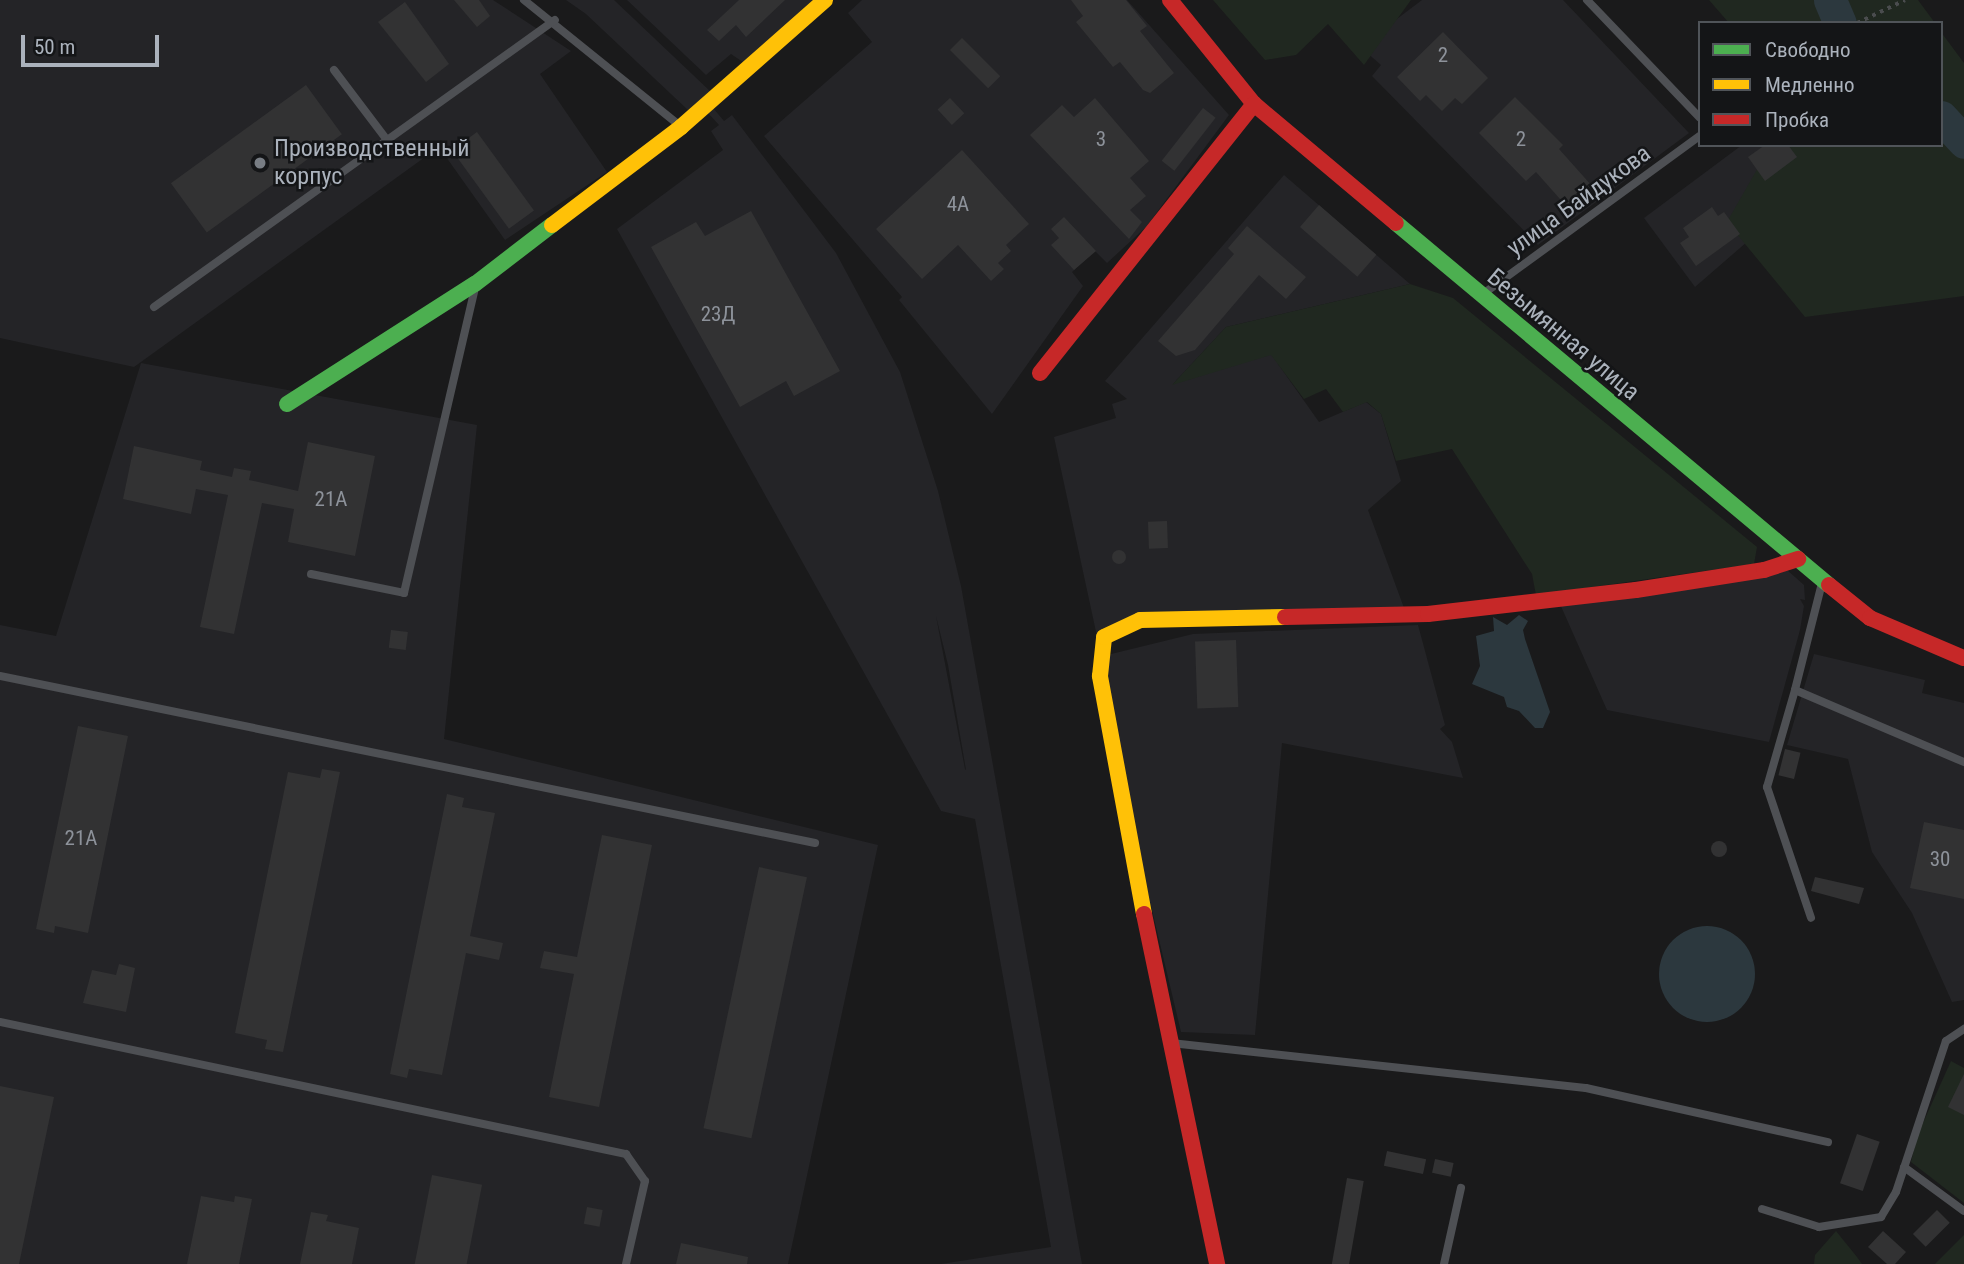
<!DOCTYPE html>
<meta charset="utf-8">
<style>
body{margin:0}
#map{position:relative;width:1964px;height:1264px;overflow:hidden;background:#1a1a1b;font-family:"Roboto Condensed",sans-serif}
div>[style]{position:absolute}
[style*='--x']{left:calc(var(--x)*1px);top:calc(var(--y)*1px);width:calc(var(--w)*1px);rotate:calc(var(--a)*1deg)}
.built>*{inset:0;background:#242427}
.green>*{inset:0;background:#202820}
.water>*{inset:0;background:#2c383e}
.round{border-radius:50%}
.river>*{height:33px;margin:-16.5px;padding:0 16.5px;transform-origin:16.5px;border-radius:16.5px;background:#2c383e}
.building>*{inset:0;background:#323233;transform-origin:0 0}
.path>*{height:3.5px;margin-top:-1.75px;transform-origin:0;background:repeating-linear-gradient(90deg,#4a4c4e 0 3.5px,transparent 0 8.5px)}
.lane>*{height:8px;margin:-4px;padding:0 4px;transform-origin:4px;border-radius:4px;background:#4e5054}
.fast>*{height:16px;margin:-8px;padding:0 8px;transform-origin:8px;border-radius:8px;background:#4caf50}
.slow>*{height:16px;margin:-8px;padding:0 8px;transform-origin:8px;border-radius:8px;background:#ffc107}
.jam>*{height:16px;margin:-8px;padding:0 8px;transform-origin:8px;border-radius:8px;background:#c62828}
.dots>*{width:19px;height:19px;translate:-50% -50%;box-sizing:border-box;border:4px solid #141517;border-radius:50%}
span{translate:-50% -50%;white-space:nowrap;text-align:center;line-height:1.15;-webkit-text-stroke:5px #141517;paint-order:stroke}
.number-label{font-size:21px;color:#8d929a}
.number-label span{-webkit-text-stroke-width:0}
.poi-label{font-size:24px;color:#abb2bc}
.left{translate:0 -50%;text-align:left}
.street-label{font-size:24px;color:#abb2bc}
.legend{position:absolute;left:1698px;top:21px;width:245px;height:126px;box-sizing:border-box;background:#141517;border:2px solid #505459;margin:0;padding:9px 12px;list-style:none;font-size:21px;color:#abb2bc}
.legend li{display:flex;align-items:center;gap:14px;height:35px}
.legend b{width:35px;border:2px solid #505459}
.scale{position:absolute;left:21px;top:35px;width:138px;height:32px;box-sizing:border-box;border:4px solid #abb2bc;border-top:0;padding-left:9px;font-size:21px;line-height:24px;white-space:nowrap;color:#abb2bc;-webkit-text-stroke:5px #141517;paint-order:stroke}
</style>
<div id="map">
<div class="built">
<i style="clip-path:polygon(0 0,493px 0,571px 51px,540px 74px,607px 172px,505px 240px,439px 147px,134px 367px,0 338px)"></i>
<i style="clip-path:polygon(evenodd,566px 0,614px 0,711px 92px,713px 108px,724px 121px,732px 115px,836px 253px,900px 372px,938px 491px,961px 586px,1082px 1264px,941px 1264px,1051px 1247px,975px 819px,941px 811px,617px 229px,723px 150px,711px 131px,719px 125px,708px 113px,689px 111px,586px 14px,566px 0,936px 616px,948px 665px,966px 770px,965px 769px,936px 616px)"></i>
<i style="clip-path:polygon(627px 0,816px 0,746px 64px,731px 54px,706px 75px)"></i>
<i style="clip-path:polygon(862px 0,1127px 0,1229px 115px,1146px 227px,1107px 263px,1095px 251px,1072px 272px,1083px 286px,992px 414px,899px 300px,902px 297px,764px 136px,872px 42px,848px 13px)"></i>
<i style="clip-path:polygon(1422px 0,1563px 0,1689px 133px,1538px 245px,1372px 76px,1381px 65px,1365px 51px,1377px 34px)"></i>
<i style="clip-path:polygon(1742px 145px,1818px 145px,1785px 209px,1695px 287px,1644px 218px)"></i>
<i style="clip-path:polygon(1284px 175px,1410px 284px,1226px 327px,1173px 384px,1271px 354px,1319px 422px,1366px 402px,1381px 414px,1401px 481px,1368px 510px,1407px 616px,1154px 624px,1098px 641px,1054px 437px,1116px 418px,1112px 404px,1127px 399px,1105px 381px)"></i>
<i style="clip-path:polygon(141px 363px,477px 425px,444px 739px,878px 845px,788px 1264px,0 1264px,0 625px,56px 636px)"></i>
<i style="clip-path:polygon(1787px 570px,1804px 585px,1805px 600px,1800px 599px,1804px 606px,1800px 630px,1769px 742px,1607px 710px,1560px 604px)"></i>
<i style="clip-path:polygon(1418px 625px,1445px 725px,1440px 729px,1452px 742px,1463px 778px,1282px 743px,1255px 1035px,1181px 1032px,1128px 809px,1103px 656px,1193px 634px)"></i>
<i style="clip-path:polygon(1814px 654px,1925px 680px,1922px 693px,1964px 703px,1964px 1000px,1952px 1002px,1912px 913px,1872px 852px,1848px 759px,1787px 745px)"></i>
</div>
<div class="green">
<i style="clip-path:polygon(1213px 0,1411px 0,1364px 65px,1328px 24px,1296px 55px,1265px 60px)"></i>
<i style="clip-path:polygon(1709px 0,1918px 0,1935px 23px,1729px 23px)"></i>
<i style="clip-path:polygon(1941px 32px,1964px 63px,1964px 296px,1805px 317px,1727px 222px,1771px 145px,1941px 145px)"></i>
<i style="clip-path:polygon(1410px 284px,1453px 298px,1757px 547px,1754px 564px,1536px 595px,1532px 574px,1452px 449px,1396px 461px,1381px 414px,1367px 402px,1343px 412px,1326px 389px,1304px 399px,1271px 355px,1172px 385px,1226px 327px)"></i>
<i style="clip-path:polygon(1951px 1061px,1964px 1068px,1964px 1203px,1911px 1162px,1918px 1134px)"></i>
<i style="clip-path:polygon(1836px 1231px,1857px 1257px,1862px 1264px,1814px 1264px,1815px 1255px)"></i>
<i style="clip-path:polygon(1964px 1235px,1964px 1264px,1935px 1264px)"></i>
</div>
<div class="water">
<i style="clip-path:polygon(1519px 615px,1528px 621px,1523px 630px,1525px 639px,1550px 712px,1543px 728px,1535px 728px,1519px 711px,1507px 707px,1504px 697px,1472px 684px,1480px 666px,1476px 636px,1494px 631px,1493px 617px,1507px 625px)"></i>
<i class="round" style="left:1659px;top:926px;width:96px;height:96px"></i>
</div>
<div class="river">
<i style="--x:1830;--y:0;--w:25;--a:67"></i>
<i style="--x:1941;--y:117;--w:34;--a:47"></i>
</div>
<div class="building">
<i style="clip-path:polygon(454px 0,479px 0,490px 16px,477px 27px)"></i>
<i style="clip-path:polygon(739px 0,785px 0,746px 37px,736px 25px,719px 41px,707px 30px)"></i>
<i style="clip-path:polygon(1071px 0,1126px 0,1147px 26px,1140px 31px,1174px 73px,1150px 93px,1143px 90px,1120px 62px,1113px 67px,1076px 22px,1083px 16px)"></i>
<i style="clip-path:polygon(405px 2px,449px 64px,426px 82px,378px 22px)"></i>
<i style="clip-path:polygon(1443px 32px,1488px 78px,1462px 104px,1455px 98px,1442px 111px,1426px 95px,1420px 101px,1397px 77px)"></i>
<i style="left:962px;top:38px;width:54px;height:17px;rotate:45deg"></i>
<i style="left:306px;top:85px;width:61px;height:167px;rotate:54deg"></i>
<i style="clip-path:polygon(1515px 97px,1563px 145px,1559px 149px,1592px 186px,1568px 208px,1536px 172px,1526px 181px,1479px 133px)"></i>
<i style="left:950px;top:98px;width:21px;height:17px;rotate:47deg"></i>
<i style="clip-path:polygon(1095px 98px,1149px 161px,1130px 178px,1146px 196px,1130px 210px,1142px 222px,1129px 239px,1030px 135px,1062px 105px,1074px 117px)"></i>
<i style="left:1203px;top:108px;width:16px;height:67px;rotate:38deg"></i>
<i style="left:477px;top:132px;width:97px;height:31px;rotate:54deg"></i>
<i style="clip-path:polygon(1765px 145px,1788px 145px,1797px 157px,1765px 181px,1748px 157px)"></i>
<i style="clip-path:polygon(962px 150px,1029px 224px,1006px 245px,1011px 251px,998px 263px,1004px 269px,991px 281px,958px 245px,922px 279px,876px 229px)"></i>
<i style="left:1319px;top:205px;width:76px;height:29px;rotate:41deg"></i>
<i style="clip-path:polygon(1712px 207px,1718px 216px,1724px 212px,1740px 234px,1696px 266px,1680px 243px,1689px 237px,1683px 228px)"></i>
<i style="clip-path:polygon(751px 211px,840px 371px,794px 396px,786px 381px,740px 407px,651px 247px,696px 222px,705px 236px)"></i>
<i style="clip-path:polygon(1064px 217px,1096px 251px,1074px 270px,1051px 245px,1059px 238px,1051px 229px)"></i>
<i style="clip-path:polygon(1247px 226px,1306px 277px,1286px 299px,1259px 275px,1195px 350px,1176px 356px,1158px 341px,1234px 254px,1228px 248px)"></i>
<i style="clip-path:polygon(308px 442px,375px 456px,355px 556px,288px 542px,294px 509px,262px 503px,234px 634px,200px 627px,228px 495px,196px 489px,191px 514px,123px 499px,134px 446px,202px 461px,200px 470px,232px 477px,234px 468px,251px 471px,249px 480px,298px 491px)"></i>
<i style="left:1167px;top:521px;width:27px;height:19px;rotate:88deg"></i>
<i class="round" style="left:1112px;top:550px;width:14px;height:14px"></i>
<i style="left:391px;top:630px;width:17px;height:18px;rotate:7deg"></i>
<i style="left:1236px;top:640px;width:67px;height:41px;rotate:88deg"></i>
<i style="clip-path:polygon(78px 726px,128px 736px,88px 933px,55px 926px,54px 933px,36px 929px)"></i>
<i style="left:1785px;top:749px;width:16px;height:27px;rotate:14deg"></i>
<i style="clip-path:polygon(322px 769px,340px 772px,283px 1052px,265px 1049px,267px 1040px,235px 1033px,288px 772px,320px 778px)"></i>
<i style="clip-path:polygon(447px 794px,464px 798px,462px 807px,495px 813px,470px 936px,503px 943px,499px 960px,466px 953px,442px 1075px,409px 1069px,407px 1078px,390px 1074px)"></i>
<i style="clip-path:polygon(1924px 822px,1964px 830px,1964px 899px,1910px 888px)"></i>
<i style="clip-path:polygon(602px 835px,652px 845px,599px 1107px,549px 1097px,574px 974px,540px 968px,544px 951px,577px 957px)"></i>
<i class="round" style="left:1711px;top:841px;width:16px;height:16px"></i>
<i style="left:759px;top:867px;width:49px;height:267px;rotate:12deg"></i>
<i style="clip-path:polygon(1815px 877px,1864px 888px,1859px 904px,1811px 891px)"></i>
<i style="clip-path:polygon(119px 964px,135px 968px,126px 1012px,83px 1003px,92px 970px,116px 975px)"></i>
<i style="clip-path:polygon(1964px 1074px,1964px 1115px,1948px 1107px)"></i>
<i style="clip-path:polygon(0 1086px,54px 1097px,19px 1264px,0 1264px)"></i>
<i style="left:1857px;top:1134px;width:24px;height:52px;rotate:19deg"></i>
<i style="left:1387px;top:1151px;width:40px;height:15px;rotate:12deg"></i>
<i style="left:1435px;top:1159px;width:19px;height:14px;rotate:12deg"></i>
<i style="left:432px;top:1175px;width:51px;height:91px;rotate:11deg"></i>
<i style="left:1347px;top:1178px;width:17px;height:88px;rotate:10deg"></i>
<i style="clip-path:polygon(201px 1196px,234px 1202px,235px 1196px,252px 1199px,239px 1264px,187px 1264px)"></i>
<i style="left:587px;top:1207px;width:16px;height:17px;rotate:11deg"></i>
<i style="left:1937px;top:1210px;width:18px;height:34px;rotate:45deg"></i>
<i style="clip-path:polygon(311px 1212px,328px 1215px,326px 1221px,359px 1228px,352px 1264px,300px 1264px)"></i>
<i style="clip-path:polygon(1883px 1231px,1906px 1252px,1895px 1264px,1887px 1264px,1868px 1247px)"></i>
<i style="clip-path:polygon(681px 1243px,748px 1257px,747px 1264px,676px 1264px)"></i>
</div>
<div class="path">
<i style="--x:1857;--y:23;--w:53;--a:-25.6"></i>
</div>
<div class="lane">
<i style="--x:524;--y:0;--w:199;--a:38.9"></i>
<i style="--x:1587;--y:0;--w:163;--a:46.2"></i>
<i style="--x:334;--y:70;--w:88;--a:52.9"></i>
<i style="--x:1483;--y:294;--w:268;--a:-36.1"></i>
<i style="--x:154;--y:307;--w:493;--a:-35.6"></i>
<i style="--x:311;--y:574;--w:95;--a:11.5"></i>
<i style="--x:404;--y:593;--w:310;--a:-76.9"></i>
<i style="--x:1822;--y:583;--w:110;--a:104.2"></i>
<i style="--x:1795;--y:690;--w:184;--a:23.1"></i>
<i style="--x:0;--y:676;--w:832;--a:11.58"></i>
<i style="--x:1795;--y:690;--w:101;--a:106.1"></i>
<i style="--x:1767;--y:787;--w:138;--a:71.4"></i>
<i style="--x:0;--y:1022;--w:640;--a:11.91"></i>
<i style="--x:626;--y:1154;--w:33;--a:55"></i>
<i style="--x:645;--y:1181;--w:85;--a:102.9"></i>
<i style="--x:1171;--y:1043;--w:417;--a:6.2"></i>
<i style="--x:1586;--y:1088;--w:248;--a:12.6"></i>
<i style="--x:1904;--y:1167;--w:74;--a:36.3"></i>
<i style="--x:1762;--y:1209;--w:60;--a:17.5"></i>
<i style="--x:1819;--y:1227;--w:63;--a:-9.2"></i>
<i style="--x:1881;--y:1217;--w:29;--a:-59"></i>
<i style="--x:1896;--y:1192;--w:159;--a:-71.7"></i>
<i style="--x:1946;--y:1041;--w:22;--a:-34"></i>
<i style="--x:1444;--y:1264;--w:78;--a:-77.4"></i>
</div>
<div class="fast">
<i style="--x:1396;--y:223;--w:564;--a:39.9"></i>
<i style="--x:287;--y:404;--w:223;--a:-32.6"></i>
<i style="--x:475;--y:284;--w:97;--a:-37.5"></i>
</div>
<div class="slow">
<i style="--x:552;--y:225;--w:162;--a:-37.2"></i>
<i style="--x:681;--y:127;--w:192;--a:-41.4"></i>
<i style="--x:1144;--y:914;--w:242;--a:-100.5"></i>
<i style="--x:1100;--y:676;--w:39;--a:-84"></i>
<i style="--x:1104;--y:637;--w:40;--a:-25"></i>
<i style="--x:1140;--y:620;--w:145;--a:-1.2"></i>
</div>
<div class="jam">
<i style="--x:1170;--y:0;--w:134;--a:51.1"></i>
<i style="--x:1254;--y:104;--w:185;--a:40"></i>
<i style="--x:1040;--y:373;--w:344;--a:-51.5"></i>
<i style="--x:1829;--y:585;--w:53;--a:38.8"></i>
<i style="--x:1870;--y:618;--w:102;--a:23.1"></i>
<i style="--x:1285;--y:617;--w:143;--a:-1.2"></i>
<i style="--x:1428;--y:614;--w:209;--a:-6.6"></i>
<i style="--x:1636;--y:590;--w:130;--a:-8.9"></i>
<i style="--x:1764;--y:570;--w:36;--a:-18"></i>
<i style="--x:1144;--y:914;--w:358;--a:78.2"></i>
</div>
<div class="dots">
<i style="left:260px;top:163px;background:#787d84"></i>
</div>
<div class="number-label">
<span style="left:1443px;top:55px">2</span>
<span style="left:1101px;top:139px">3</span>
<span style="left:1521px;top:139px">2</span>
<span style="left:958px;top:204px">4А</span>
<span style="left:718px;top:314px">23Д</span>
<span style="left:331px;top:499px">21А</span>
<span style="left:81px;top:838px">21А</span>
<span style="left:1940px;top:859px">30</span>
</div>
<div class="poi-label">
<span class="left" style="left:274px;top:163px">Производственный<br>корпус</span>
</div>
<div class="street-label">
<span style="left:1579px;top:201px;rotate:-36deg">улица Байдукова</span>
<span style="left:1563px;top:335px;rotate:40deg">Безымянная улица</span>
</div>
<ul class="legend">
<li><b style="height:9px;background:#4caf50"></b>Свободно</li>
<li><b style="height:9px;background:#ffc107"></b>Медленно</li>
<li><b style="height:9px;background:#c62828"></b>Пробка</li>
</ul>
<div class="scale">50 m</div>
</div>
